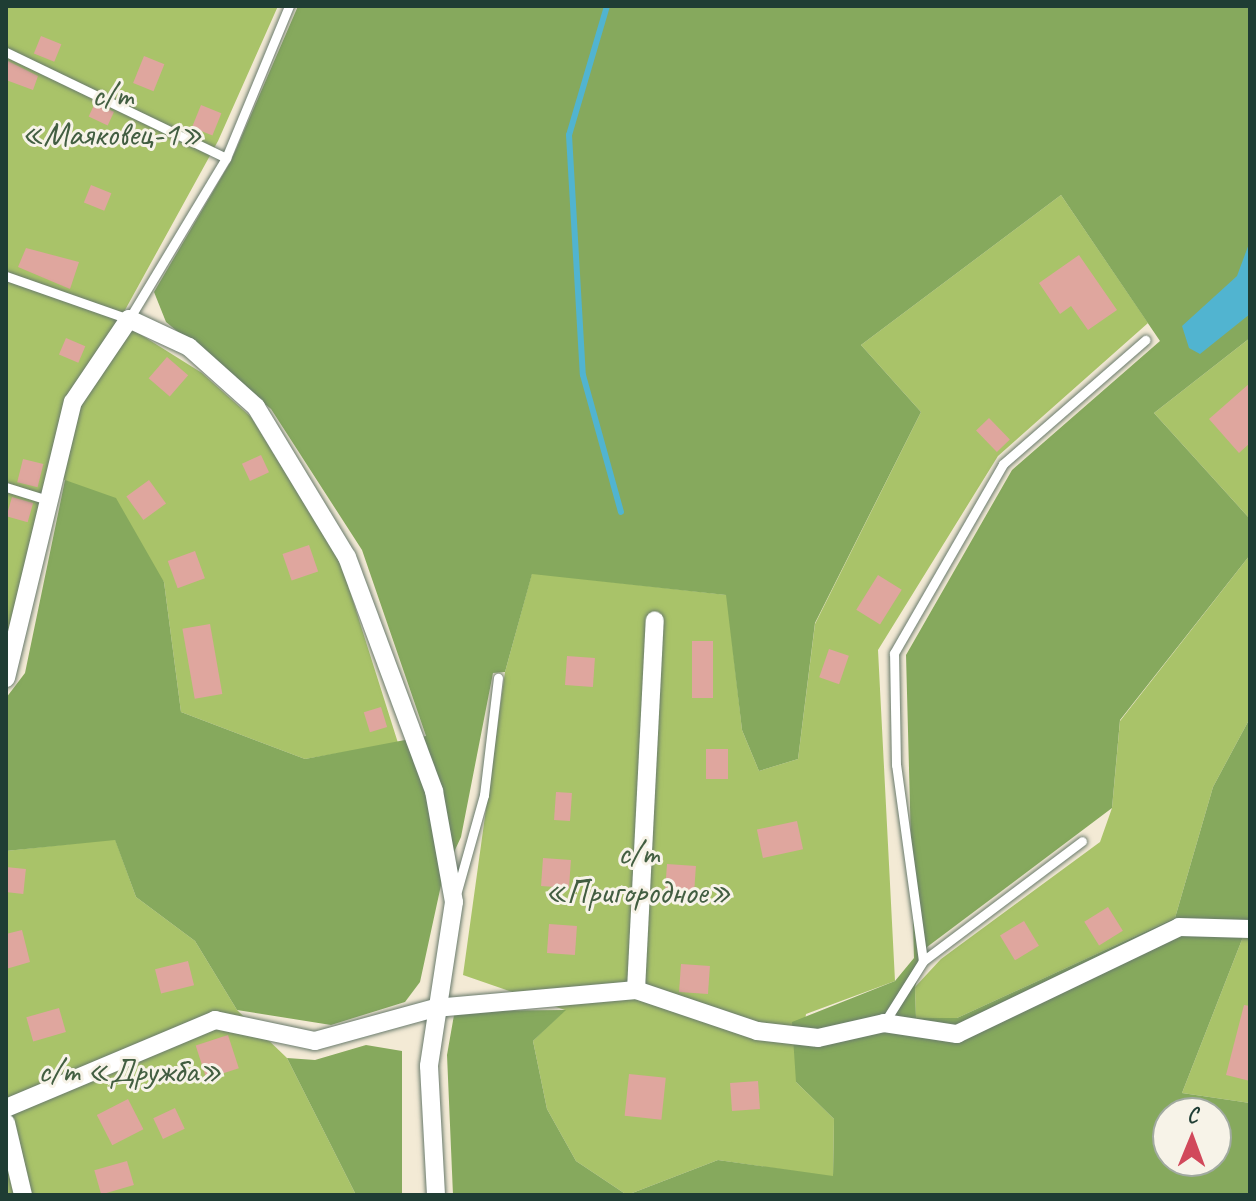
<!DOCTYPE html>
<meta charset="utf-8">
<style>
body{margin:0}
#map{position:relative;width:1256px;height:1201px;overflow:hidden;background:#f3ead5;font-family:Caveat,sans-serif}
div>[style]{position:absolute}
[style*='--x']{left:calc(var(--x)*1px);top:calc(var(--y)*1px);width:calc(var(--w)*1px);rotate:calc(var(--a)*1deg)}
.green>*{inset:0;background:#a9c369}
.forest>*{inset:0;background:#86a95d}
.water>*{inset:0;background:#51b4d0}
.stream>*{height:6px;margin:-3px;padding:0 3px;transform-origin:3px;border-radius:3px;background:#51b4d0}
.building>*{inset:0;background:#dfa69e;transform-origin:0 0}
.roads{filter:drop-shadow(0 0 2px #697a6c) drop-shadow(0 0 2px #697a6c)}
.lane>*{height:9px;margin:-4.5px;padding:0 4.5px;transform-origin:4.5px;border-radius:4.5px;background:#fff}
.street>*{height:18px;margin:-9px;padding:0 9px;transform-origin:9px;border-radius:9px;background:#fff}
span{translate:-50% -50%;white-space:nowrap;text-align:center;line-height:1.15;-webkit-text-stroke:6px #f7f3e8;paint-order:stroke}
.park-label{font-size:34px;color:#425e41}
.frame{position:absolute;inset:0;border:8px solid #1f3d34;pointer-events:none}
.north{position:absolute;left:1152px;top:1097px;width:80px;height:80px;box-sizing:border-box;background:#f7f3e8;border:2px solid #a1aaa0;border-radius:50%;rotate:1deg;font-size:22px;font-weight:700;line-height:32px;text-align:center;color:#1f3d34}
.north::after{content:'';display:block;margin:auto;width:28px;height:36px;background:#d1495b;clip-path:polygon(50% 0,100% 100%,50% 72%,0 100%)}
</style>
<div id="map">
<div class="green">
<i style="clip-path:polygon(6px 6px,278px 6px,218px 141px,119px 321px,202px 373px,251px 417px,341px 563px,398px 743px,305px 759px,181px 712px,164px 582px,65px 480px,48px 477px,6px 672px)"></i>
<i style="clip-path:polygon(1061px 195px,1148px 323px,998px 456px,878px 650px,895px 981px,806px 1014px,796px 1082px,834px 1119px,833px 1177px,718px 1160px,627px 1195px,576px 1161px,547px 1109px,533px 1041px,565px 1010px,463px 975px,505px 672px,532px 573px,727px 595px,742px 730px,759px 771px,798px 759px,815px 624px,921px 412px,861px 345px)"></i>
<i style="clip-path:polygon(1250px 338px,1250px 519px,1154px 413px)"></i>
<i style="clip-path:polygon(1250px 555px,1250px 718px,1213px 787px,1175px 918px,957px 1018px,916px 1018px,915px 987px,941px 959px,1100px 842px,1112px 808px,1120px 721px)"></i>
<i style="clip-path:polygon(115px 839px,136px 897px,195px 941px,237px 1010px,287px 1058px,356px 1195px,6px 1195px,6px 851px)"></i>
<i style="clip-path:polygon(1250px 919px,1250px 1103px,1182px 1093px)"></i>
</div>
<div class="forest">
<i style="clip-path:polygon(evenodd,298px 6px,1250px 6px,1250px 338px,1154px 413px,1250px 519px,1250px 555px,1120px 720px,1112px 808px,927px 947px,915px 987px,916px 1018px,957px 1018px,1175px 918px,1213px 787px,1250px 718px,1250px 919px,1182px 1093px,1250px 1103px,1250px 1195px,453px 1195px,447px 1055px,454px 1015px,467px 1011px,566px 1010px,533px 1041px,547px 1109px,576px 1161px,627px 1195px,718px 1160px,833px 1176px,834px 1119px,796px 1082px,792px 1022px,895px 981px,914px 958px,906px 655px,1012px 470px,1160px 341px,1061px 195px,861px 345px,921px 412px,815px 623px,798px 759px,759px 771px,742px 730px,726px 595px,532px 574px,505px 672px,493px 673px,461px 837px,443px 876px,420px 982px,405px 1002px,331px 1025px,237px 1010px,195px 941px,136px 897px,115px 840px,6px 851px,6px 698px,25px 673px,65px 480px,116px 498px,164px 582px,181px 712px,305px 759px,426px 736px,362px 550px,271px 409px,166px 322px,154px 292px,231px 161px,298px 6px,1168px 1113px,1216px 1113px,1216px 1161px,1168px 1161px,1168px 1113px)"></i>
<i style="clip-path:polygon(366px 1045px,402px 1051px,402px 1195px,356px 1195px,287px 1058px,315px 1060px)"></i>
</div>
<div class="water">
<i style="clip-path:polygon(1250px 241px,1250px 314px,1200px 354px,1189px 348px,1182px 326px,1237px 276px)"></i>
</div>
<div class="stream">
<i style="--x:607;--y:6;--w:134;--a:106.4"></i>
<i style="--x:569;--y:135;--w:240;--a:86.7"></i>
<i style="--x:583;--y:375;--w:142;--a:74.5"></i>
</div>
<div class="building">
<i style="left:41px;top:36px;width:22px;height:19px;rotate:22deg"></i>
<i style="left:144px;top:56px;width:22px;height:29px;rotate:22deg"></i>
<i style="clip-path:polygon(6px 60px,38px 76px,33px 90px,6px 80px)"></i>
<i style="left:95px;top:103px;width:21px;height:15px;rotate:25deg"></i>
<i style="left:201px;top:105px;width:22px;height:24px;rotate:22deg"></i>
<i style="left:91px;top:185px;width:22px;height:19px;rotate:22deg"></i>
<i style="clip-path:polygon(26px 248px,79px 262px,70px 289px,18px 267px)"></i>
<i style="clip-path:polygon(1079px 255px,1117px 310px,1088px 330px,1071px 306px,1060px 314px,1039px 283px)"></i>
<i style="left:66px;top:338px;width:21px;height:18px;rotate:23deg"></i>
<i style="left:167px;top:357px;width:28px;height:28px;rotate:41deg"></i>
<i style="clip-path:polygon(1250px 383px,1250px 443px,1239px 453px,1209px 419px)"></i>
<i style="left:989px;top:418px;width:30px;height:18px;rotate:46deg"></i>
<i style="left:261px;top:455px;width:19px;height:21px;rotate:65deg"></i>
<i style="left:23px;top:459px;width:21px;height:24px;rotate:14deg"></i>
<i style="left:149px;top:480px;width:29px;height:28px;rotate:54deg"></i>
<i style="left:12px;top:497px;width:22px;height:20px;rotate:16deg"></i>
<i style="left:309px;top:545px;width:28px;height:28px;rotate:71deg"></i>
<i style="left:195px;top:551px;width:29px;height:29px;rotate:70deg"></i>
<i style="left:878px;top:575px;width:28px;height:41px;rotate:32deg"></i>
<i style="left:210px;top:624px;width:71px;height:28px;rotate:80deg"></i>
<i style="left:692px;top:641px;width:21px;height:57px"></i>
<i style="left:829px;top:649px;width:21px;height:30px;rotate:19deg"></i>
<i style="left:567px;top:656px;width:28px;height:29px;rotate:4deg"></i>
<i style="left:381px;top:707px;width:21px;height:18px;rotate:73deg"></i>
<i style="left:706px;top:749px;width:22px;height:30px"></i>
<i style="left:556px;top:792px;width:16px;height:28px;rotate:4deg"></i>
<i style="left:797px;top:821px;width:29px;height:41px;rotate:78deg"></i>
<i style="left:543px;top:858px;width:28px;height:28px;rotate:4deg"></i>
<i style="left:667px;top:864px;width:29px;height:29px;rotate:4deg"></i>
<i style="left:6px;top:867px;width:20px;height:25px;rotate:6deg"></i>
<i style="left:1108px;top:907px;width:28px;height:28px;rotate:58deg"></i>
<i style="left:1024px;top:921px;width:29px;height:28px;rotate:59deg"></i>
<i style="left:549px;top:924px;width:28px;height:29px;rotate:4deg"></i>
<i style="clip-path:polygon(22px 930px,30px 962px,6px 969px,6px 934px)"></i>
<i style="left:188px;top:961px;width:25px;height:34px;rotate:76deg"></i>
<i style="left:681px;top:964px;width:29px;height:28px;rotate:4deg"></i>
<i style="clip-path:polygon(1244px 1005px,1250px 1006px,1250px 1081px,1226px 1075px)"></i>
<i style="left:59px;top:1008px;width:25px;height:34px;rotate:74deg"></i>
<i style="left:228px;top:1035px;width:35px;height:34px;rotate:72deg"></i>
<i style="left:629px;top:1074px;width:37px;height:42px;rotate:6deg"></i>
<i style="left:758px;top:1081px;width:28px;height:28px;rotate:86deg"></i>
<i style="left:128px;top:1099px;width:34px;height:35px;rotate:63deg"></i>
<i style="left:175px;top:1108px;width:23px;height:24px;rotate:65deg"></i>
<i style="left:127px;top:1161px;width:25px;height:34px;rotate:74deg"></i>
</div>
<div class="roads">
<div class="lane">
<i style="--x:6;--y:52;--w:244;--a:25.7"></i>
<i style="--x:6;--y:276;--w:130;--a:19.3"></i>
<i style="--x:129;--y:319;--w:188;--a:-58.9"></i>
<i style="--x:226;--y:158;--w:165;--a:-67.5"></i>
<i style="--x:6;--y:487;--w:47;--a:17.3"></i>
<i style="--x:457;--y:891;--w:100;--a:-74.3"></i>
<i style="--x:484;--y:795;--w:118;--a:-83.2"></i>
<i style="--x:923;--y:961;--w:198;--a:-97.8"></i>
<i style="--x:896;--y:765;--w:112;--a:-91"></i>
<i style="--x:894;--y:653;--w:218;--a:-60"></i>
<i style="--x:1003;--y:464;--w:189;--a:-41.1"></i>
<i style="--x:884;--y:1023;--w:73;--a:-57.8"></i>
<i style="--x:923;--y:961;--w:199;--a:-37"></i>
</div>
<div class="street">
<i style="--x:6;--y:678;--w:284;--a:-76.4"></i>
<i style="--x:73;--y:402;--w:100;--a:-56"></i>
<i style="--x:129;--y:319;--w:66;--a:25"></i>
<i style="--x:189;--y:347;--w:90;--a:41.8"></i>
<i style="--x:256;--y:407;--w:175;--a:58.8"></i>
<i style="--x:347;--y:557;--w:250;--a:69.6"></i>
<i style="--x:434;--y:791;--w:113;--a:79.8"></i>
<i style="--x:454;--y:902;--w:166;--a:98.7"></i>
<i style="--x:429;--y:1066;--w:129;--a:86.9"></i>
<i style="--x:636;--y:990;--w:370;--a:-87.1"></i>
<i style="--x:6;--y:1108;--w:227;--a:-22.8"></i>
<i style="--x:215;--y:1020;--w:102;--a:11.9"></i>
<i style="--x:315;--y:1041;--w:124;--a:-15.4"></i>
<i style="--x:435;--y:1008;--w:202;--a:-5.1"></i>
<i style="--x:636;--y:990;--w:128;--a:18.7"></i>
<i style="--x:757;--y:1031;--w:61;--a:6.5"></i>
<i style="--x:818;--y:1038;--w:68;--a:-12.8"></i>
<i style="--x:884;--y:1023;--w:74;--a:8.6"></i>
<i style="--x:957;--y:1034;--w:246;--a:-25.7"></i>
<i style="--x:1179;--y:927;--w:71;--a:1.6"></i>
<i style="--x:6;--y:1123;--w:74;--a:76.7"></i>
</div>
</div>
<div class="park-label">
<span style="left:112px;top:114px">с/т<br>«Маяковец-1»</span>
<span style="left:638px;top:872px">с/т<br>«Пригородное»</span>
<span style="left:130px;top:1071px">с/т «Дружба»</span>
</div>
<div class="frame"></div>
<div class="north">С</div>
</div>
